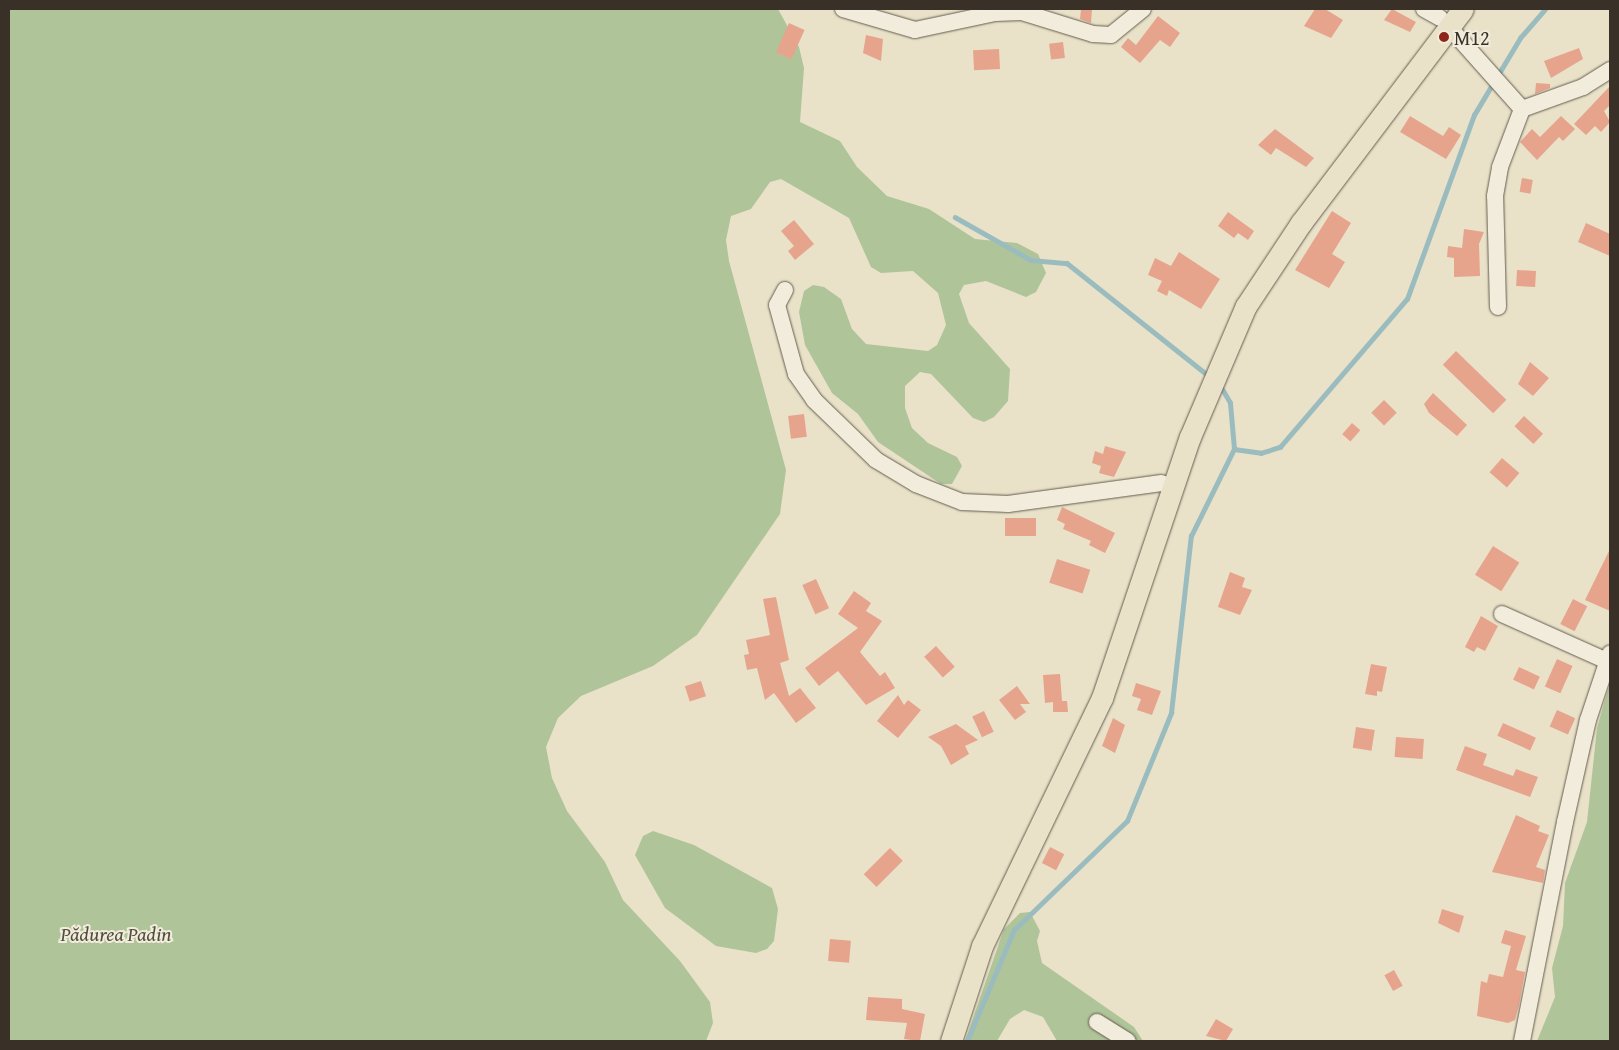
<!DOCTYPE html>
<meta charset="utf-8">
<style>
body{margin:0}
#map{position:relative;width:1619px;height:1050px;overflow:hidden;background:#e9e2c8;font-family:"Gentium Book Plus",serif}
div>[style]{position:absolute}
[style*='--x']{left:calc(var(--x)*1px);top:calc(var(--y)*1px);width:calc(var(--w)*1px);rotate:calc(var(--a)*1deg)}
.green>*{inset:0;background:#b0c49a}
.stream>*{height:4.5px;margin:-2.25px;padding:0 2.25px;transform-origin:2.25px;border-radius:2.25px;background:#9bbcbf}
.building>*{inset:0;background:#e6a48d;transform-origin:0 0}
.roads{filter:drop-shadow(0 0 1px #655c4f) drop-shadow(0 0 1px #655c4f)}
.minor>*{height:16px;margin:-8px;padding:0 8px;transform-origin:8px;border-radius:8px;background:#f1ecdb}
.major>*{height:21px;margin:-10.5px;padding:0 10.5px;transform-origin:10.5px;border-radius:10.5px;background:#e9e2c8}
.dots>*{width:14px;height:14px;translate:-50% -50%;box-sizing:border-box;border:2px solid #f1ecdb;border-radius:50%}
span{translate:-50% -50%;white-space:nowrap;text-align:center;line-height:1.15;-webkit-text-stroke:4px #f1ecdb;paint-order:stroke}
.poi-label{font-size:20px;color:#393027}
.left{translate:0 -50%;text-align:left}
.park-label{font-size:20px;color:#514e3e;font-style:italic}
.frame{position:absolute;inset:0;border:10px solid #393027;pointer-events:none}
</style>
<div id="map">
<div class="green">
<i style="clip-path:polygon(9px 9px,778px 9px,799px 47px,804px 68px,800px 122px,840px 141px,857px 167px,887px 196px,929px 209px,975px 239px,1017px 243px,1038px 254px,1046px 273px,1036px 292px,1026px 297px,986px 281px,964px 285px,959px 294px,969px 323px,1010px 369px,1008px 401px,994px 417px,984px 422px,973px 418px,931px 374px,920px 372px,905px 386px,905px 408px,912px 428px,928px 443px,957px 457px,962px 466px,952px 484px,941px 484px,878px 442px,858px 414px,832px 393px,805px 345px,799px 312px,804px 291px,813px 285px,824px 287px,841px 299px,852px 329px,866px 344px,928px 351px,937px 345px,946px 325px,938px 293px,913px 271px,881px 273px,871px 267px,849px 218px,781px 179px,770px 182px,751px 209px,731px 216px,726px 240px,729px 261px,786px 470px,780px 514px,697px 635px,653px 666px,581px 696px,558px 718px,546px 747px,552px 778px,567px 811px,605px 862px,623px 900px,680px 961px,710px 1002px,713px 1023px,706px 1041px,9px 1041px)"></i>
<i style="clip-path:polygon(1610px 683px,1610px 1041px,1537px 1041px,1555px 997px,1552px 968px,1563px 926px,1565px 883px,1587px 822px,1597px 728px)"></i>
<i style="clip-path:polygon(653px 831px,694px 845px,772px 888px,778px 909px,774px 941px,767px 949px,756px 953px,716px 946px,665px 908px,635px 855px,643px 836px)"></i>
<i style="clip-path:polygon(1030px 912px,1040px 931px,1037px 941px,1042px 963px,1134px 1027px,1143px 1041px,1057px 1041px,1043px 1017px,1024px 1010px,1010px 1019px,997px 1041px,965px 1041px,1004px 929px,1020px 913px)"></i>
</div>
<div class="stream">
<i style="--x:955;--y:217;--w:87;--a:29.5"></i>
<i style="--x:1031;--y:260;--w:36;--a:5"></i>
<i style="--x:1067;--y:263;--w:181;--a:38.5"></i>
<i style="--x:1234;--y:449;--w:27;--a:8"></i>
<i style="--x:1261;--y:453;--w:20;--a:-18"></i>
<i style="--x:1280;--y:447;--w:195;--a:-49.4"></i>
<i style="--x:1407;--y:299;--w:196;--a:-70"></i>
<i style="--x:1474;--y:115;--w:90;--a:-59.1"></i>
<i style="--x:1520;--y:38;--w:38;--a:-49"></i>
<i style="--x:967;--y:1041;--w:121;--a:-67.1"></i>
<i style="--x:1014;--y:930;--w:157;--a:-44"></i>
<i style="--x:1127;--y:821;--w:117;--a:-67.8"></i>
<i style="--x:1171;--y:713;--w:178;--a:-83.6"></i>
<i style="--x:1191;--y:536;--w:97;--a:-63.7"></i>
<i style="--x:1234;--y:449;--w:46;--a:-95"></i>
<i style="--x:1230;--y:403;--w:22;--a:-120"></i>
</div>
<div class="building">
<i style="clip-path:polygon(1081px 9px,1092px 9px,1091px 23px,1080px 19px)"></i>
<i style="clip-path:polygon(1315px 9px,1325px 9px,1343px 20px,1331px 38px,1304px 26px)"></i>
<i style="clip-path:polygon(1392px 9px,1416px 22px,1410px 32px,1384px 20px)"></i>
<i style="clip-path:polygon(1158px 16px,1180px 33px,1170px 47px,1160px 40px,1140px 63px,1121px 47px,1128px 38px,1136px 45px)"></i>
<i style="left:789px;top:23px;width:17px;height:32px;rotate:24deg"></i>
<i style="clip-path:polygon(866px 35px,883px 39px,881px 61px,863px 53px)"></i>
<i style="left:1063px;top:42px;width:16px;height:14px;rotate:83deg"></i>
<i style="clip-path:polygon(1579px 48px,1583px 59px,1551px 78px,1544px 61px)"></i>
<i style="left:999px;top:49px;width:20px;height:26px;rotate:87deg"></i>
<i style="clip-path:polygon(1536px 83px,1550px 84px,1550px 88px,1535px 94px)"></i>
<i style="clip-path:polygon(1610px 86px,1610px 105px,1604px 111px,1610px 122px,1601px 132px,1595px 126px,1586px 135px,1574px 124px)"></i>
<i style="clip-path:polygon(1410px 116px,1443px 136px,1449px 127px,1461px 135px,1446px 159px,1400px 132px)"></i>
<i style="clip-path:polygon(1561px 116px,1575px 129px,1563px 141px,1559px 137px,1537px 160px,1520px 142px,1532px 129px,1540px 137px)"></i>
<i style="clip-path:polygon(1275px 129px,1314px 158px,1306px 167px,1276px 148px,1271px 155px,1258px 145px)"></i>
<i style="left:1522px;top:178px;width:11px;height:14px;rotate:10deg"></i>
<i style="clip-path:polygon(1332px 211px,1351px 223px,1332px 254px,1345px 262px,1329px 288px,1295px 270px)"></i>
<i style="clip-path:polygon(1228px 212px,1254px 231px,1248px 240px,1238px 233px,1234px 238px,1218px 226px)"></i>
<i style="clip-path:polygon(794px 220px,814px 244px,795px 260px,788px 251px,794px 246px,781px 231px)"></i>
<i style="clip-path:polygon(1586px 223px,1610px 234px,1610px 256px,1578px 242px)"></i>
<i style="clip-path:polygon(1464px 229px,1484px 232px,1479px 244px,1480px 276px,1454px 277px,1454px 258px,1447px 257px,1448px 246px,1462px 248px)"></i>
<i style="clip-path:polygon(1179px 252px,1220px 279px,1201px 309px,1169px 290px,1167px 296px,1157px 291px,1162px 281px,1148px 275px,1155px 258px,1171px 266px)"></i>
<i style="left:1517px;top:270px;width:19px;height:16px;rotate:3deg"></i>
<i style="left:1456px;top:351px;width:70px;height:19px;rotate:44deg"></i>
<i style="clip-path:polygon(1530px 362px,1549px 378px,1533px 396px,1518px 384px)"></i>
<i style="clip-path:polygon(1433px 393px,1467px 425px,1457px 436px,1429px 413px,1424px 404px)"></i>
<i style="left:1384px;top:400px;width:18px;height:18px;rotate:45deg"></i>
<i style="left:804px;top:414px;width:23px;height:16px;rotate:83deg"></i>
<i style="left:1524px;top:416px;width:26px;height:14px;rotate:43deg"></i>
<i style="left:1352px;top:423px;width:11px;height:15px;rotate:41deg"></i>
<i style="clip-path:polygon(1105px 446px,1126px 452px,1114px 477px,1099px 473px,1101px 466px,1092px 463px,1095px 451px,1103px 454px)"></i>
<i style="left:1502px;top:458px;width:23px;height:19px;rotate:41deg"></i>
<i style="clip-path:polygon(1062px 507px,1115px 533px,1105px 553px,1089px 545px,1091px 541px,1063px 529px,1065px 524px,1057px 520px)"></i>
<i style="left:1005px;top:518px;width:31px;height:18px"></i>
<i style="left:1493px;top:546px;width:31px;height:34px;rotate:32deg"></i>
<i style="clip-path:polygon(1610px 549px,1610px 611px,1585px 600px)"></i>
<i style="left:1057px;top:559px;width:35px;height:25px;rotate:18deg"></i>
<i style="clip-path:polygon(1230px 572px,1245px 578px,1242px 587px,1252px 590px,1240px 615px,1218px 607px)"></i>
<i style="left:816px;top:579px;width:32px;height:15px;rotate:66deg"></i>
<i style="clip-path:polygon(854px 591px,871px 603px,866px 611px,882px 621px,860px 652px,880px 676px,885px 672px,895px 688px,866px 705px,838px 671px,819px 686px,805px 668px,858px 628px,838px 614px)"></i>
<i style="clip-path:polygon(776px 597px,789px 660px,780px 663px,789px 696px,800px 688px,816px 708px,796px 723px,774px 693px,765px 700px,757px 668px,747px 670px,744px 655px,749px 654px,746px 640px,770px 635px,763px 599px)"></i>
<i style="left:1573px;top:599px;width:16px;height:28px;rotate:27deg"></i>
<i style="clip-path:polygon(1481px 616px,1498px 626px,1485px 651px,1477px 647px,1474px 652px,1465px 647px)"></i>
<i style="left:936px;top:646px;width:28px;height:16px;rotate:48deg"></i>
<i style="left:1557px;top:659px;width:17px;height:30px;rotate:24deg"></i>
<i style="clip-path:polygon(1371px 664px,1387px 667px,1382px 692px,1377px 691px,1377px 696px,1365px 694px)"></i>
<i style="left:1519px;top:667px;width:23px;height:14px;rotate:25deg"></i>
<i style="clip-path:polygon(1060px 674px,1062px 701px,1067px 701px,1068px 712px,1053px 712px,1053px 702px,1045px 703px,1043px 675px)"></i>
<i style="left:701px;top:681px;width:16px;height:17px;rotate:72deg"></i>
<i style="clip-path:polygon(1136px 683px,1161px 691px,1152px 715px,1137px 710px,1141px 699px,1132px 696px)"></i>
<i style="clip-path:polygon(1017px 686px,1030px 704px,1020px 704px,1026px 712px,1015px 720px,999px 700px)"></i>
<i style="clip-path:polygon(898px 695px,904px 705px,908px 700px,921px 710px,898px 738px,877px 721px)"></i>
<i style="left:1557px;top:710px;width:20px;height:18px;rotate:24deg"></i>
<i style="left:984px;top:711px;width:23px;height:13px;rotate:65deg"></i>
<i style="clip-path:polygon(1113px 718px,1125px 725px,1115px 753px,1102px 746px)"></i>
<i style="left:1503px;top:723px;width:36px;height:14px;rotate:24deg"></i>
<i style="clip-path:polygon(956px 724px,978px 740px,965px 746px,969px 754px,951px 765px,941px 746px,928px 737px)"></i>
<i style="left:1356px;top:727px;width:19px;height:21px;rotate:9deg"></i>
<i style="left:1396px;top:737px;width:28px;height:20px;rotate:4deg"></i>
<i style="clip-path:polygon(1465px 746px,1487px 754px,1483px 765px,1513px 776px,1516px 769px,1538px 777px,1530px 797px,1456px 770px)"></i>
<i style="clip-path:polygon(1516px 815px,1540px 826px,1538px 831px,1549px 835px,1536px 867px,1545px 870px,1543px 883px,1492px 872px)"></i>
<i style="left:1050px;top:847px;width:16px;height:18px;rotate:27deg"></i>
<i style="left:890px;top:848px;width:18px;height:37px;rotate:45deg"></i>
<i style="clip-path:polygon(1442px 909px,1464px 916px,1459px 933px,1438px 923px)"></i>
<i style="clip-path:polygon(1505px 930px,1526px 936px,1516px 970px,1525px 972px,1519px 1005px,1515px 1020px,1508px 1023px,1477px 1016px,1481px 981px,1487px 983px,1489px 974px,1503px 977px,1511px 946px,1501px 943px)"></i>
<i style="left:830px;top:939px;width:21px;height:22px;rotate:5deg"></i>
<i style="left:1394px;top:970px;width:18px;height:11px;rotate:61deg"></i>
<i style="clip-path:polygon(868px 997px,902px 999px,902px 1009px,925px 1014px,920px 1041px,904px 1039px,907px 1023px,866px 1020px)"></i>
<i style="clip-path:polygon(1216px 1019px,1233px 1029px,1226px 1041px,1206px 1036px)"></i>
</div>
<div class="roads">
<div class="minor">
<i style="--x:843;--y:9;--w:75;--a:16.3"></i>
<i style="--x:915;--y:30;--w:82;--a:-12"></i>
<i style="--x:995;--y:13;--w:27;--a:-2"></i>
<i style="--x:1022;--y:12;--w:74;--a:17.2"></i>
<i style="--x:1093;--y:34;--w:18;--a:3"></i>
<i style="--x:1111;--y:35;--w:41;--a:-39.1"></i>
<i style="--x:1424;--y:9;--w:18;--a:29"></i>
<i style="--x:1449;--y:27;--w:110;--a:48.3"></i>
<i style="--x:1522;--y:109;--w:65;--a:-19.8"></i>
<i style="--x:1583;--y:87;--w:32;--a:-32"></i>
<i style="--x:785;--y:290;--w:17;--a:118"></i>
<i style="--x:777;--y:305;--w:72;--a:74.6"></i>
<i style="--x:796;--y:374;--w:32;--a:55"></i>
<i style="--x:814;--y:400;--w:86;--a:44.1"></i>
<i style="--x:876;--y:460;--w:47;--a:31"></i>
<i style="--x:916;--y:484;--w:49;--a:21.4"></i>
<i style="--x:962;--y:502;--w:46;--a:2.5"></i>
<i style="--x:1008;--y:504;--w:155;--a:-7.8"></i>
<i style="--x:1498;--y:307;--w:111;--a:-91.5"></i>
<i style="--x:1495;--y:196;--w:29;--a:-80"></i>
<i style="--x:1500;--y:167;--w:62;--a:-69.2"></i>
<i style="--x:1502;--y:614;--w:115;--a:24.1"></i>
<i style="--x:1097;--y:1022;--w:36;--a:32"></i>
<i style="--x:1522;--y:1041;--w:223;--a:-78.9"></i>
<i style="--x:1565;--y:822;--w:105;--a:-77.3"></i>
<i style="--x:1588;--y:720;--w:70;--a:-71.6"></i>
</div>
<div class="major">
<i style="--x:951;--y:1041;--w:100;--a:-71.9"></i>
<i style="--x:982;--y:946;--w:276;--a:-64.2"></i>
<i style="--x:1102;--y:698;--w:275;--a:-71.4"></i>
<i style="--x:1190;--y:437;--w:142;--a:-66.9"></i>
<i style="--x:1246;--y:306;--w:100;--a:-56.5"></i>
<i style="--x:1301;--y:223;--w:268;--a:-52.9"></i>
</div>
</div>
<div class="dots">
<i style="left:1444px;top:37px;background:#8f2418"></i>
</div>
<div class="poi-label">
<span class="left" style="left:1454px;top:37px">M12</span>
</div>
<div class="park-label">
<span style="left:116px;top:933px">Pădurea Padin</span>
</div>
<div class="frame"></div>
</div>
